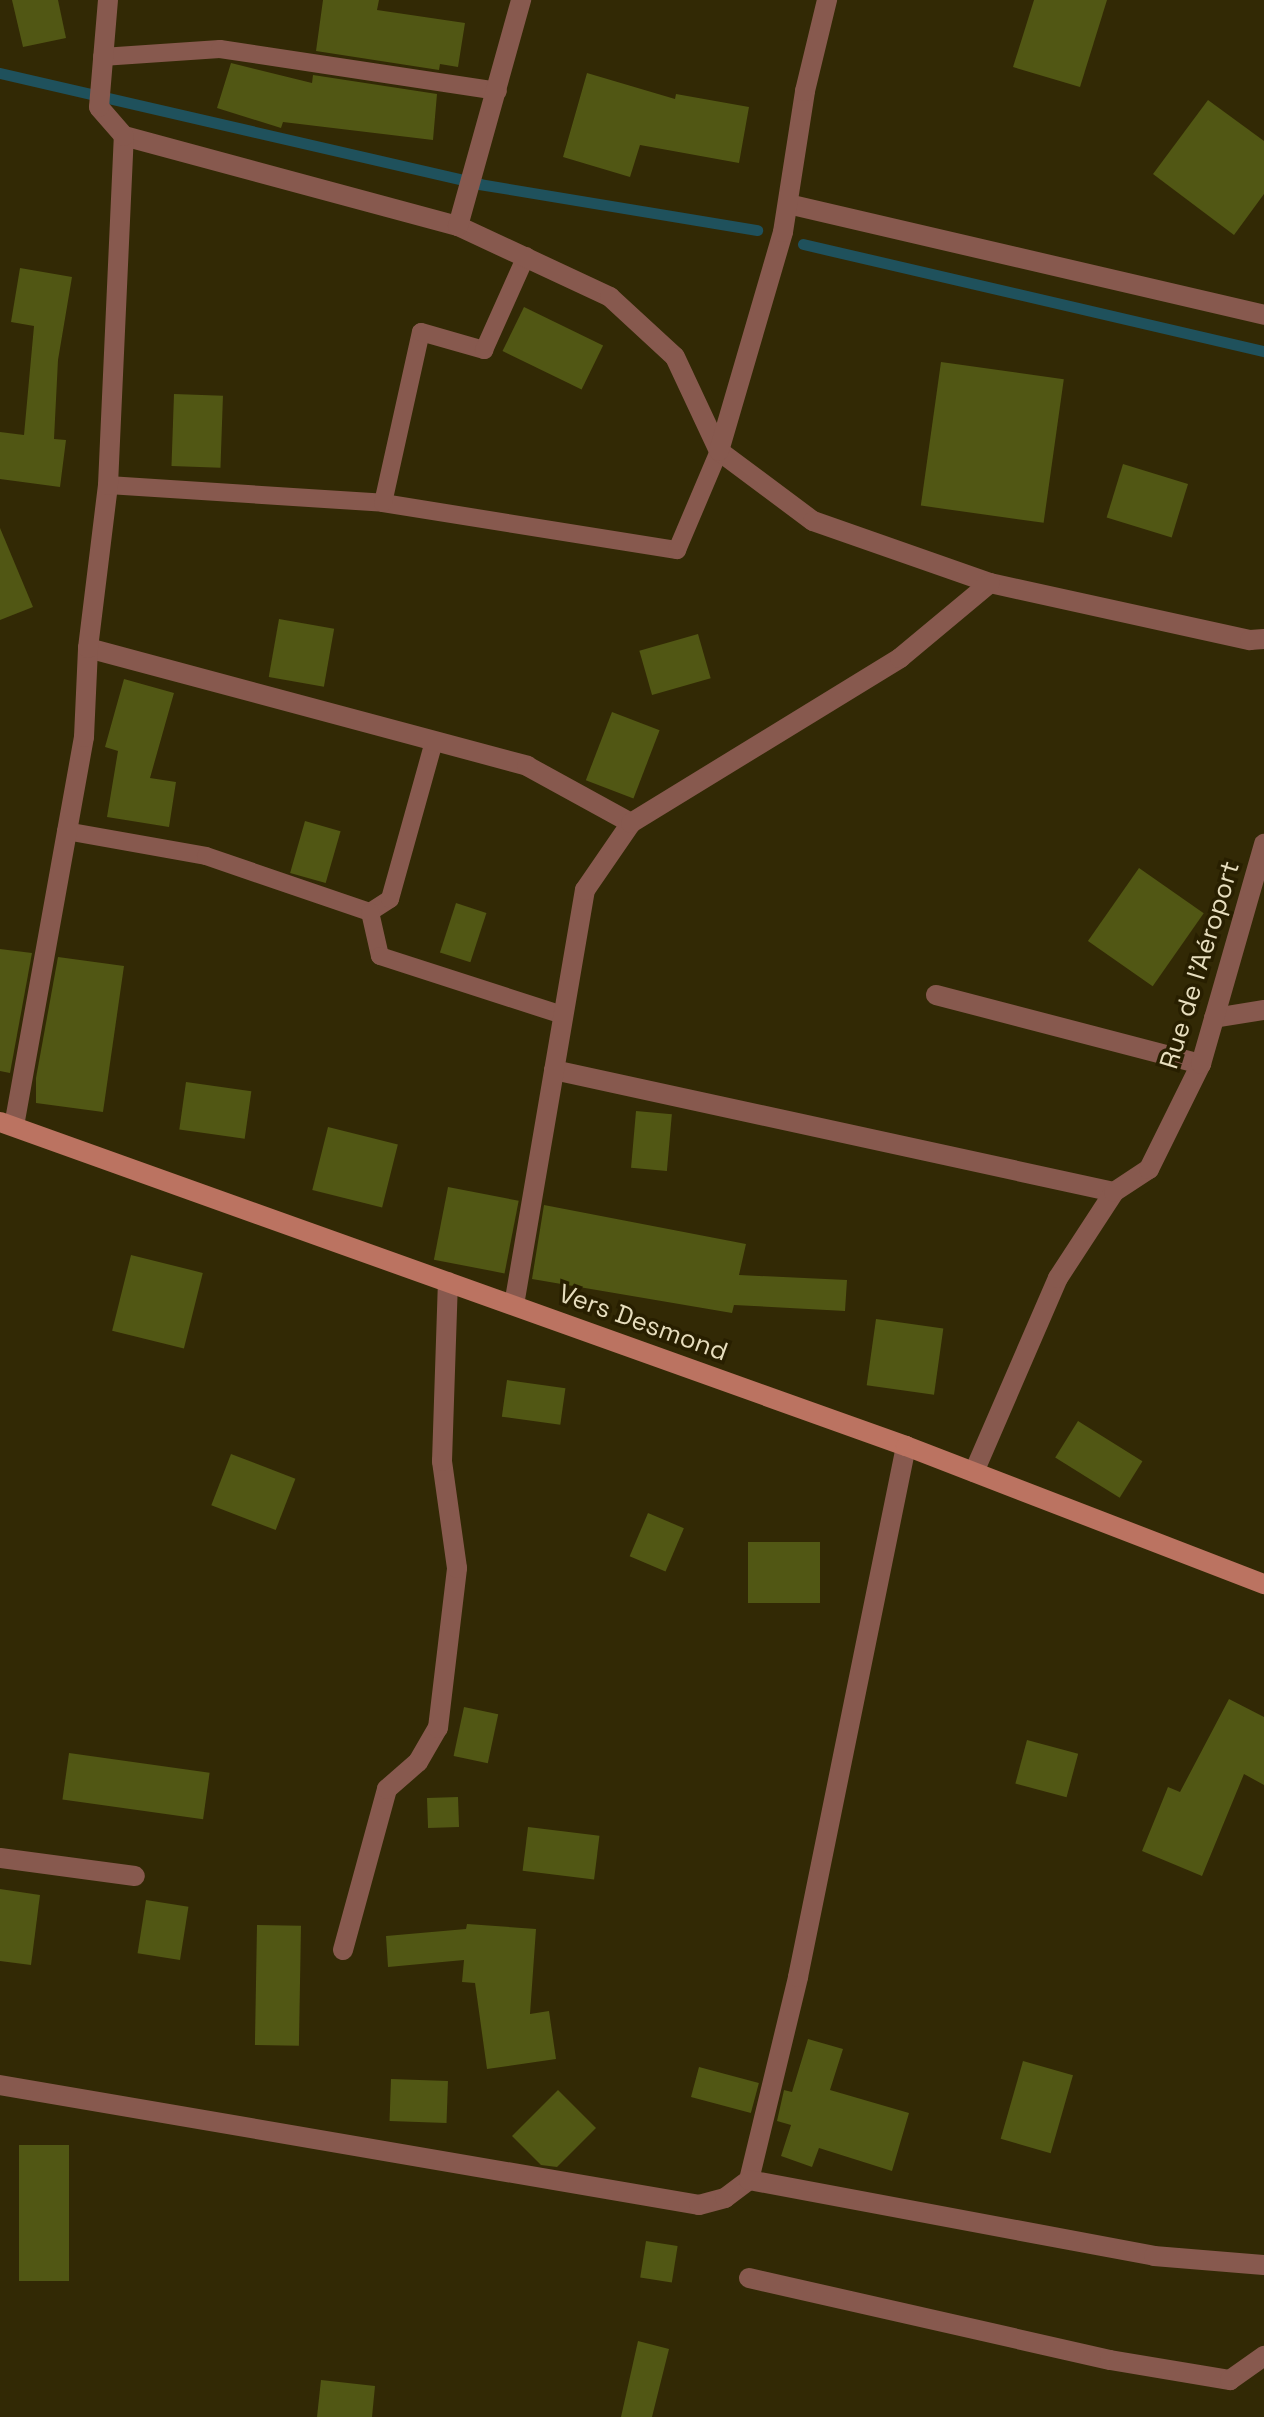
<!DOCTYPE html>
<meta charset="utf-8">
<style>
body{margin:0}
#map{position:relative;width:1264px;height:2417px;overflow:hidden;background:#322905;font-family:"Space Grotesk",sans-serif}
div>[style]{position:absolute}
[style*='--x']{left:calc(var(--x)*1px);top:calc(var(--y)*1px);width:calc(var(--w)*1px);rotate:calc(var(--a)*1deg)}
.stream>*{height:11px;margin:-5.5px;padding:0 5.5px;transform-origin:5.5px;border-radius:5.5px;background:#1f515c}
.building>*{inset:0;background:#515714;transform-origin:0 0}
.service>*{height:18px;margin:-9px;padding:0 9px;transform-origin:9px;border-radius:9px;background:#87594e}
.minor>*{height:20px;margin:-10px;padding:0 10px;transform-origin:10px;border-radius:10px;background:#87594e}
.secondary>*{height:20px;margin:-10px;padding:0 10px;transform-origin:10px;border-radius:10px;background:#bb7361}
span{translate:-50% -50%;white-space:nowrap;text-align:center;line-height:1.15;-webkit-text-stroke:7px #281f00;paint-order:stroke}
.street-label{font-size:26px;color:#e7debe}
</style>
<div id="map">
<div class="stream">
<i style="--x:0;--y:73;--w:492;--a:13"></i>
<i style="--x:479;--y:184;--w:282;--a:9.4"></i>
<i style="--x:803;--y:244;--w:473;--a:13.1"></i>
</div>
<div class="building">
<i style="clip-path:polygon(12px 0,58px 0,66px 38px,23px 47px)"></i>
<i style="clip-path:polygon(323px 0,379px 0,377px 10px,465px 23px,458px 67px,440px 64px,439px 70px,316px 51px)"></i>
<i style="clip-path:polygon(1034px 0,1107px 0,1080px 87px,1013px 67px)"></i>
<i style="clip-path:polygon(231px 63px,312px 83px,313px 75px,437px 94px,433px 140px,283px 122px,281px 128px,217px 108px)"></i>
<i style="clip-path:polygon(587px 73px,675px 99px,676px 94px,749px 107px,739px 163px,640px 145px,630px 177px,563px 157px)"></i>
<i style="clip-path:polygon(1208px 100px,1264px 141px,1264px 194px,1234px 235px,1153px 174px)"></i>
<i style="clip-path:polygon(20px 268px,72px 277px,58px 360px,54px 439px,66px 440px,60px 487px,0 479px,0 432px,24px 435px,34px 326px,11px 322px)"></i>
<i style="left:524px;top:307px;width:88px;height:49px;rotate:26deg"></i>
<i style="left:941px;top:362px;width:124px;height:145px;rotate:8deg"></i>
<i style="left:174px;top:394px;width:49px;height:72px;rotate:2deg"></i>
<i style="left:1123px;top:464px;width:68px;height:56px;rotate:17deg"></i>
<i style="clip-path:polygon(0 528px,33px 607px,0 620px)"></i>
<i style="left:279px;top:619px;width:56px;height:59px;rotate:10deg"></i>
<i style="left:698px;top:634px;width:46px;height:61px;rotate:74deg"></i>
<i style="clip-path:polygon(124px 679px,174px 693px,150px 778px,176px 782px,169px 827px,107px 817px,118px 751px,105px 747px)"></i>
<i style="left:612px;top:712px;width:51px;height:73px;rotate:21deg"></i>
<i style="left:305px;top:821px;width:37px;height:54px;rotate:16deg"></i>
<i style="left:1139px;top:868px;width:79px;height:89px;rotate:35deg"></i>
<i style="left:456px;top:903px;width:32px;height:52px;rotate:18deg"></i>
<i style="clip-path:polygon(0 949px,32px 953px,10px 1073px,0 1071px)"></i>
<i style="clip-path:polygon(58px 957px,124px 966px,103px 1112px,36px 1103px,36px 1078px)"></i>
<i style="left:186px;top:1082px;width:66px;height:48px;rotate:8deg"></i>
<i style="left:636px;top:1111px;width:36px;height:57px;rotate:5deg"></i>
<i style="left:328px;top:1127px;width:72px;height:65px;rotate:14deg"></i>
<i style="left:448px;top:1187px;width:72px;height:74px;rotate:11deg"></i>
<i style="clip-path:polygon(544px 1205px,746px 1244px,739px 1275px,847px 1280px,845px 1311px,734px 1305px,732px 1313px,532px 1279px)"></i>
<i style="left:131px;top:1255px;width:74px;height:78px;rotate:14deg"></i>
<i style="left:876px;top:1319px;width:68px;height:67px;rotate:8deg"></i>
<i style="left:507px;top:1380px;width:59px;height:37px;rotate:8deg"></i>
<i style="left:1078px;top:1421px;width:76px;height:43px;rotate:32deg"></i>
<i style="left:231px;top:1454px;width:69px;height:55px;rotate:21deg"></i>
<i style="left:648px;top:1513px;width:39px;height:47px;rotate:23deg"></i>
<i style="left:748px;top:1542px;width:72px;height:61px"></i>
<i style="clip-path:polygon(1229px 1699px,1264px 1717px,1264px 1785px,1244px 1774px,1202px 1876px,1142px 1851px,1168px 1787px,1180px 1792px)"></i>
<i style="left:464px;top:1707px;width:35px;height:50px;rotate:12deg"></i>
<i style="left:1027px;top:1740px;width:53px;height:45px;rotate:15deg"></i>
<i style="left:69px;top:1753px;width:142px;height:47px;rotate:8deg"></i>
<i style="left:458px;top:1797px;width:30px;height:31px;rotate:88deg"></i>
<i style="left:528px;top:1827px;width:72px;height:44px;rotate:7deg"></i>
<i style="clip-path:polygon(0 1889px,40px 1895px,31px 1965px,0 1961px)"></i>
<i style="left:146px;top:1900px;width:43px;height:54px;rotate:9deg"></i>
<i style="clip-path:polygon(467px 1924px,536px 1929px,530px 2014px,549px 2011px,556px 2059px,487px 2069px,475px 1983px,462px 1982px,464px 1960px,388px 1967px,386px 1936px,466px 1929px)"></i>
<i style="left:257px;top:1925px;width:44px;height:120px;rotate:1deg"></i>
<i style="clip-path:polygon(808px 2039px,843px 2049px,830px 2090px,909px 2113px,892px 2171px,819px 2148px,812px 2167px,781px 2156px,791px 2125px,777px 2121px,784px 2090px,792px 2092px)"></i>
<i style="left:1023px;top:2061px;width:52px;height:81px;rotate:16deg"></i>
<i style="left:699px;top:2067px;width:62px;height:31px;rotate:15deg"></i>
<i style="left:391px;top:2079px;width:57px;height:42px;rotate:2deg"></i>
<i style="clip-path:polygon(558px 2090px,596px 2128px,557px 2167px,541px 2165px,512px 2136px)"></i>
<i style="left:19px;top:2145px;width:50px;height:136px"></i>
<i style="left:646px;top:2241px;width:32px;height:37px;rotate:9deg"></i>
<i style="clip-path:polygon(638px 2341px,669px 2349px,652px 2417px,621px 2417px)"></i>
<i style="clip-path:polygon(321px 2380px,375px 2386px,372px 2417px,317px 2417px)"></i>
</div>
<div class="service">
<i style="--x:102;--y:57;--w:118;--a:-3.9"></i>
<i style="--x:220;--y:49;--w:281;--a:8.6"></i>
<i style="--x:108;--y:485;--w:276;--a:3.7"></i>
<i style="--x:383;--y:503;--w:298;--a:9.1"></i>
<i style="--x:677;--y:550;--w:108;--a:-67"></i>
<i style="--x:383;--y:503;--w:175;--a:-77.5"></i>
<i style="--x:421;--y:332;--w:66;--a:15.9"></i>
<i style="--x:484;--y:350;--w:103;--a:-65.9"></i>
<i style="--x:66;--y:831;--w:142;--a:10.1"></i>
<i style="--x:206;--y:856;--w:173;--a:18.9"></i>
<i style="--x:370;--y:912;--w:24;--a:-33"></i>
<i style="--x:390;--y:899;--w:164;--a:-74.4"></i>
<i style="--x:370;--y:912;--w:45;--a:77.2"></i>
<i style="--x:380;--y:956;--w:192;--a:17.9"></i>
</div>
<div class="minor">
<i style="--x:124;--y:136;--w:346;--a:15.1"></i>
<i style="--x:458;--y:226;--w:168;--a:25"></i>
<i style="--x:610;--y:297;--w:88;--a:42.7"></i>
<i style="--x:675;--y:357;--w:104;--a:64.9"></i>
<i style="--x:719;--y:451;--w:117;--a:36.7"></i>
<i style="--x:813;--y:521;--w:188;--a:19.3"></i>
<i style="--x:990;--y:583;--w:266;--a:12.4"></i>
<i style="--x:1250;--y:640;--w:14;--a:-4"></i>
<i style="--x:788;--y:204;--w:489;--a:13.1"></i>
<i style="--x:458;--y:226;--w:235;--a:-74.4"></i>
<i style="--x:719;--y:451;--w:228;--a:-73.7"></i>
<i style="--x:783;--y:232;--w:143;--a:-81.1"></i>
<i style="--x:805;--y:91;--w:94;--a:-76.4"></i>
<i style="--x:88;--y:648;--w:455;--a:15"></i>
<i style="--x:527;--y:766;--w:119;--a:28.7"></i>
<i style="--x:936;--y:995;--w:274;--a:14.6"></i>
<i style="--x:1214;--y:1018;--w:51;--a:-9.1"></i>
<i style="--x:554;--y:1070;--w:573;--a:12.29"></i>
<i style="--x:14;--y:1126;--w:395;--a:-79.8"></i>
<i style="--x:84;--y:737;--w:89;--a:-87.4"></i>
<i style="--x:88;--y:648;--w:164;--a:-83"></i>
<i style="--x:108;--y:485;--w:349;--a:-87.4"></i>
<i style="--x:124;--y:136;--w:38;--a:-131"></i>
<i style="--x:99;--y:107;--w:107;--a:-85.2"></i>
<i style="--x:514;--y:1305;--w:421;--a:-80.3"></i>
<i style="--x:585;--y:890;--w:81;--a:-55.5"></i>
<i style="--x:631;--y:823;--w:316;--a:-31.5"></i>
<i style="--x:900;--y:658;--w:117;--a:-39.8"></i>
<i style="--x:974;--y:1472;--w:211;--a:-66.6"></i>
<i style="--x:1058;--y:1278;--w:103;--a:-56.9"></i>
<i style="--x:1114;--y:1192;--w:42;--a:-33.3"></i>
<i style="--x:1149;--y:1169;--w:117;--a:-63.7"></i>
<i style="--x:1201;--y:1064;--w:229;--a:-74"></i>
<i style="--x:0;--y:1858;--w:136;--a:7.6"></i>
<i style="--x:343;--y:1950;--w:167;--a:-74.7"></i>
<i style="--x:387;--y:1789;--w:41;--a:-41.1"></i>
<i style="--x:418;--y:1762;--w:39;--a:-60"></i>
<i style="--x:438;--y:1728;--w:161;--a:-83.2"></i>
<i style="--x:457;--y:1568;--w:108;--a:-98"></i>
<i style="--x:442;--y:1461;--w:179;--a:-88.1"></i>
<i style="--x:0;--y:2085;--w:709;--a:9.74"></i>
<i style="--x:699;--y:2205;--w:27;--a:-15"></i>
<i style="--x:725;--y:2198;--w:30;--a:-37"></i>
<i style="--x:749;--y:2180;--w:209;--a:-76.4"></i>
<i style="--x:798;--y:1977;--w:542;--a:-78.5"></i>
<i style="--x:749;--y:2180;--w:412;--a:10.6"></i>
<i style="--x:1154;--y:2256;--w:110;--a:4.7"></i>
<i style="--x:749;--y:2278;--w:370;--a:12.8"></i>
<i style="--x:1110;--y:2360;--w:122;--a:9.5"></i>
<i style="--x:1230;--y:2380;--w:42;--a:-35.2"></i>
</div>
<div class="secondary">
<i style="--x:0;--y:1122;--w:962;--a:19.68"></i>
<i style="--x:906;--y:1446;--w:384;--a:21.1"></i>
</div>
<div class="street-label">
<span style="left:1200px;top:965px;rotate:-73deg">Rue de l'Aéroport</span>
<span style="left:643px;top:1323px;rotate:20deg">Vers Desmond</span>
</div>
</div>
